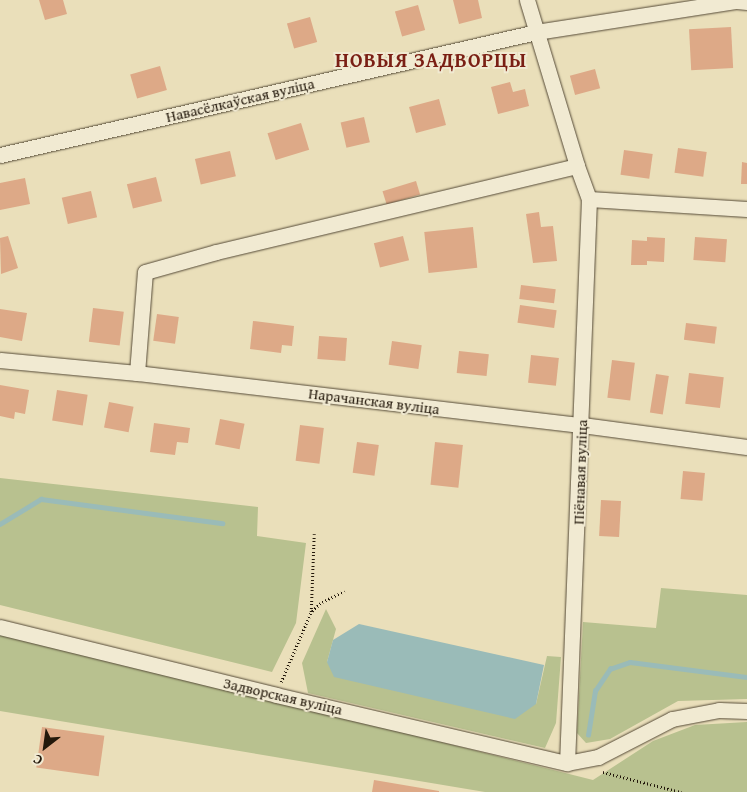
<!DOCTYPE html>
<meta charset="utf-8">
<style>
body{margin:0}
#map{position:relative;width:747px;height:792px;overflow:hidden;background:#eadfba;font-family:"Gentium Book Plus",serif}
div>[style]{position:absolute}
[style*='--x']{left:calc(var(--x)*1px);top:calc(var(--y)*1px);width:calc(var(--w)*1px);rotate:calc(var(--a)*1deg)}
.green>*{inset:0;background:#b8c18f}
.water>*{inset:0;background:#9abbb8}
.stream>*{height:4.5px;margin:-2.25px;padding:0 2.25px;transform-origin:2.25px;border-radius:2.25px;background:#9abbb8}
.building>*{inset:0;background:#dda987;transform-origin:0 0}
.path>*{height:2.5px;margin-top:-1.25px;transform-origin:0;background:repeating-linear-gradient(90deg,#23180b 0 1px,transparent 0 3.5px)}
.roads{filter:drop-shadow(0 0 1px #554a37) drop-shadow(0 0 1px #554a37)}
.minor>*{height:15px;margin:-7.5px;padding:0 7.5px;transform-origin:7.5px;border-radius:7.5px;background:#f1ead2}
span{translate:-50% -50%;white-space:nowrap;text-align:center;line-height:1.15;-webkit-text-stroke:4px #f1ead2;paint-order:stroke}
.street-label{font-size:15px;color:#23180b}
.district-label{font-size:20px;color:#7a1f14;font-weight:700;letter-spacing:1px}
.north{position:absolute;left:20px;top:722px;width:50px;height:50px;-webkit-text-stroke:4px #f1ead2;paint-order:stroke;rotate:210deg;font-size:14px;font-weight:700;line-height:20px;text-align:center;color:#23180b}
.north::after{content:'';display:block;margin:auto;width:18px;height:22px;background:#23180b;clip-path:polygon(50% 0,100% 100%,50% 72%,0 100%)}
</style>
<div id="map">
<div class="green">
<i style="clip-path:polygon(0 478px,258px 507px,257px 536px,306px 543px,296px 623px,272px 672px,0 605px)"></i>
<i style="clip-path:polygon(661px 588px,747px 595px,747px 699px,678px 701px,610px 739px,586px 743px,577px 733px,583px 622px,656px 628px)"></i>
<i style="clip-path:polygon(326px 609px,336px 629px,327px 662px,536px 704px,547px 656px,561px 657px,556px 723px,545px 748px,308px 693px,302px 663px)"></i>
<i style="clip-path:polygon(0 631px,593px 780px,653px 741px,695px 725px,747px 722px,747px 792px,485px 792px,0 711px)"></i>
</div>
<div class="water">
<i style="clip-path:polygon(359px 624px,544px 665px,536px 704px,515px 719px,334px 677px,327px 662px,333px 640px)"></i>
</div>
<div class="stream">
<i style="--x:0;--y:524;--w:48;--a:-31.4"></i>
<i style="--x:41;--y:499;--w:183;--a:7.6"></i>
<i style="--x:588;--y:735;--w:45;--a:-81"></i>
<i style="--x:595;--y:691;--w:27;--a:-56"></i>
<i style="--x:610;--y:669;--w:21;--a:-19"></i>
<i style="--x:630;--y:662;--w:118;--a:7.3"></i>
</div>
<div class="building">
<i style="clip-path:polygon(39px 0,63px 0,67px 14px,45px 20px)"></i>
<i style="clip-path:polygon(453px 0,478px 0,482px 18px,459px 24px)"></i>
<i style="left:418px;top:5px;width:26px;height:24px;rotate:74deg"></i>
<i style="left:310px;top:17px;width:26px;height:24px;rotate:74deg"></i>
<i style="left:731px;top:27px;width:41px;height:42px;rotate:87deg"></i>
<i style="left:160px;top:66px;width:25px;height:31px;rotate:74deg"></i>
<i style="left:595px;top:69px;width:20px;height:26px;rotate:75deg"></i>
<i style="clip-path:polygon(510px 82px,513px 92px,525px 89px,529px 106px,498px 114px,491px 87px)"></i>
<i style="left:439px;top:99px;width:27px;height:31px;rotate:75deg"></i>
<i style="left:364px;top:117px;width:26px;height:24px;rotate:77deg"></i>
<i style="left:301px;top:123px;width:28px;height:35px;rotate:73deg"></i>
<i style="left:678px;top:148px;width:29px;height:25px;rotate:8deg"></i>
<i style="left:624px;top:150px;width:29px;height:25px;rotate:8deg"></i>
<i style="left:230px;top:151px;width:26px;height:36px;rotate:77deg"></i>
<i style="clip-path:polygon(742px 162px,747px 163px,747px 184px,741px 184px)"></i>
<i style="left:156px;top:177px;width:25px;height:30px;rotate:76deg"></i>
<i style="clip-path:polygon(25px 178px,30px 204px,0 210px,0 183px)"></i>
<i style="left:416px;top:181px;width:14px;height:35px;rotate:73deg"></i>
<i style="left:91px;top:191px;width:27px;height:30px;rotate:77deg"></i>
<i style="clip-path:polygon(539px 212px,541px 227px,553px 226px,557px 261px,533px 263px,526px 214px)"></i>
<i style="left:473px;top:227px;width:41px;height:49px;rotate:84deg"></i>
<i style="clip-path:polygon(8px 236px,18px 268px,1px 274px,0 238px)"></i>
<i style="left:403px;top:236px;width:25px;height:30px;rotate:76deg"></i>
<i style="clip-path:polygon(647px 237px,665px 238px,664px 262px,647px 261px,647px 265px,631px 265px,632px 240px,647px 241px)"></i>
<i style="left:695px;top:237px;width:32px;height:23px;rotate:4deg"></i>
<i style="left:521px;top:285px;width:35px;height:14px;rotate:7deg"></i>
<i style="left:520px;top:305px;width:37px;height:18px;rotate:8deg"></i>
<i style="left:93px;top:308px;width:31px;height:34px;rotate:7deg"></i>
<i style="clip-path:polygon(0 309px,27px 313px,22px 341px,0 337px)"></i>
<i style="left:157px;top:314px;width:22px;height:27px;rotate:8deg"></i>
<i style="clip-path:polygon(253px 321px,294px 326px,292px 346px,282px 345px,281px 353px,250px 349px)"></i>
<i style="left:686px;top:323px;width:31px;height:17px;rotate:7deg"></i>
<i style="left:319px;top:336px;width:28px;height:23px;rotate:4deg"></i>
<i style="left:392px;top:341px;width:30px;height:24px;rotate:8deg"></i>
<i style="left:459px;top:351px;width:30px;height:22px;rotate:6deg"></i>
<i style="left:531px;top:355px;width:28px;height:28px;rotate:6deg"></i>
<i style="left:612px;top:360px;width:23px;height:38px;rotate:7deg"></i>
<i style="left:689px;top:373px;width:35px;height:31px;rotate:7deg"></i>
<i style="left:656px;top:374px;width:13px;height:39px;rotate:9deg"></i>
<i style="clip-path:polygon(0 385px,29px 390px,25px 414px,15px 412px,14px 419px,0 416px)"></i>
<i style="left:57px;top:390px;width:31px;height:31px;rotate:9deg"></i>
<i style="left:109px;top:402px;width:25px;height:26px;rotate:11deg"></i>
<i style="left:220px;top:419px;width:25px;height:26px;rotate:11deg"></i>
<i style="clip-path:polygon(154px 423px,190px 428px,188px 443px,177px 442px,175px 455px,150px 452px)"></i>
<i style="left:300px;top:425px;width:24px;height:36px;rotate:7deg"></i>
<i style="left:357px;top:442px;width:22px;height:31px;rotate:8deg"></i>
<i style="left:435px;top:442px;width:28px;height:43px;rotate:6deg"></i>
<i style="left:683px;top:471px;width:22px;height:28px;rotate:5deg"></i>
<i style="left:601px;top:500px;width:20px;height:36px;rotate:3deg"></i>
<i style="left:42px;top:727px;width:63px;height:41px;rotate:8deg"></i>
<i style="clip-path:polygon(374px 780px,439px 791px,439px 792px,372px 792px)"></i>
</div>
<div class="path">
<i style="--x:312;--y:611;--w:13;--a:-42"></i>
<i style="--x:322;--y:602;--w:25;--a:-26"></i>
<i style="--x:281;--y:682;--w:76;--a:-66.8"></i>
<i style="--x:311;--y:612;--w:78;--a:-87.8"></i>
<i style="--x:603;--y:772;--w:81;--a:14.4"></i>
</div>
<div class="roads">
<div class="minor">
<i style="--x:527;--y:0;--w:173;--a:73.2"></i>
<i style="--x:577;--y:166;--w:35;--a:70"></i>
<i style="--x:589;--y:199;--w:564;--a:92.23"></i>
<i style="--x:567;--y:763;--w:32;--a:-11"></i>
<i style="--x:598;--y:757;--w:83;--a:-27.2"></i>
<i style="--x:672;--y:719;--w:48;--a:-10.8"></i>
<i style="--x:719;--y:710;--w:28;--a:2"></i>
<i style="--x:0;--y:155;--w:550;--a:-12.92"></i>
<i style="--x:536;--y:32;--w:203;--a:-8.8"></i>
<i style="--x:737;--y:1;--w:10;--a:6"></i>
<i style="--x:589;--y:199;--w:158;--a:3.6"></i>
<i style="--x:0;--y:360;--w:138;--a:5.4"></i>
<i style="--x:137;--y:373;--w:448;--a:6.7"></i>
<i style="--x:582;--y:425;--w:166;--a:7.6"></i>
<i style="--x:137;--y:373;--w:101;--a:-85.5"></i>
<i style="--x:145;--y:272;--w:74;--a:-15.7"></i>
<i style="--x:216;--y:252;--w:371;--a:-13.4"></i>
<i style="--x:0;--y:627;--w:284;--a:13.8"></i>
<i style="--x:276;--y:695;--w:299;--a:13.2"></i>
</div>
</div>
<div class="street-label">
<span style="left:240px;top:100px;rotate:-13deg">Навасёлкаўская вуліца</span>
<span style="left:374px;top:401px;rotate:7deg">Нарачанская вуліца</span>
<span style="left:580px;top:472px;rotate:-88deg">Піёнавая вуліца</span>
<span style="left:283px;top:696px;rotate:13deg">Задворская вуліца</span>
</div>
<div class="district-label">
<span style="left:431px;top:59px">НОВЫЯ ЗАДВОРЦЫ</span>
</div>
<div class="north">С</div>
</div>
